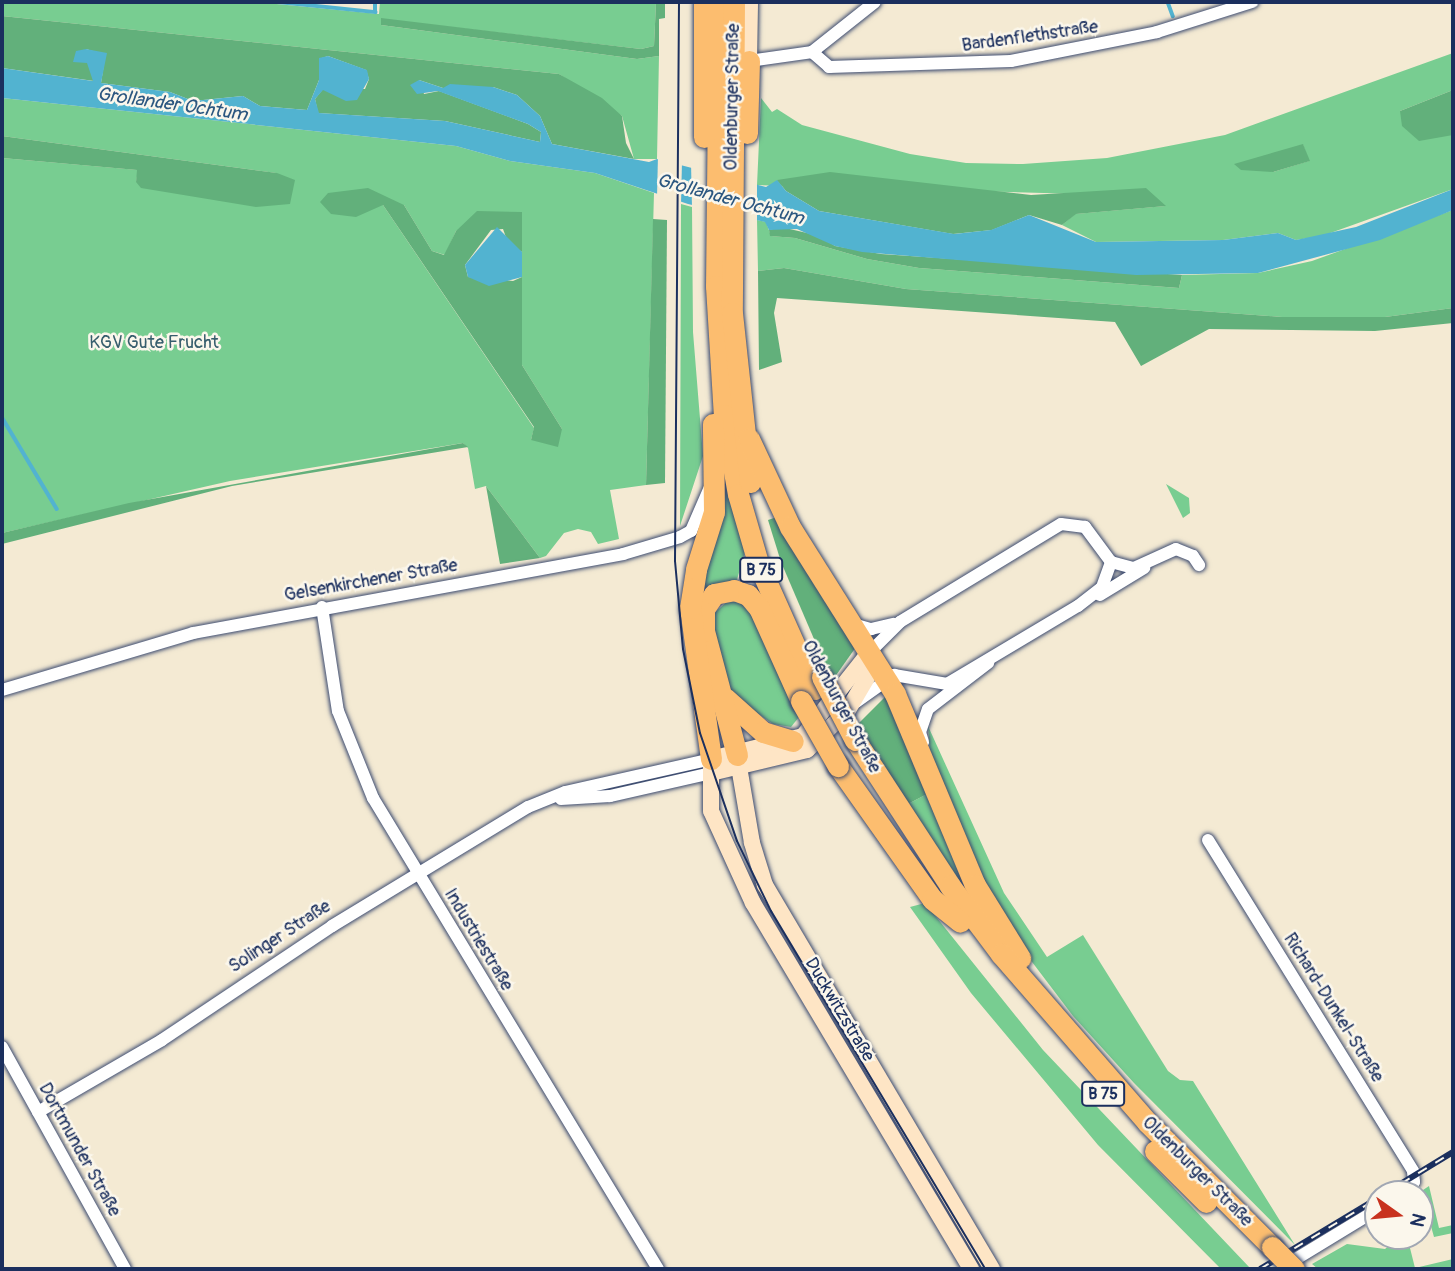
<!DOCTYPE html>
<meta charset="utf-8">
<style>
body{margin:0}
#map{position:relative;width:1455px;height:1271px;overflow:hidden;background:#f4ead3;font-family:Pangolin,sans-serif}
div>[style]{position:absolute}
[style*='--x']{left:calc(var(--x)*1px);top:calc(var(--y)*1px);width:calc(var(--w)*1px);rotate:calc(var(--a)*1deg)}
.green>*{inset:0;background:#78cd91}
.forest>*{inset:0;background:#62b07b}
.water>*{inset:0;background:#52b3d0}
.pier>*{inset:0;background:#f4ead3}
.stream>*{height:3.5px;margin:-1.75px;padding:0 1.75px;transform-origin:1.75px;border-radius:1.75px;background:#52b3d0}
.roads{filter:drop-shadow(0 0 2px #3c4b70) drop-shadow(0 0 2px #3c4b70)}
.street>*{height:12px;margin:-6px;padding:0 6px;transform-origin:6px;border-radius:6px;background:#fff}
.secondary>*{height:16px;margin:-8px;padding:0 8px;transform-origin:8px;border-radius:8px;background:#fee5c5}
.highway>*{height:21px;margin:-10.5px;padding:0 10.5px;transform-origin:10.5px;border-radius:10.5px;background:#fcbd6f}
.tram>*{height:2px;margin:-1px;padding:0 1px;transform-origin:1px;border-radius:1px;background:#1b2f5e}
.rail>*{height:6px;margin-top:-3px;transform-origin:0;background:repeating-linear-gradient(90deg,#fbf7ec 0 10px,#1b2f5e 0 20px);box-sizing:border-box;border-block:2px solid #1b2f5e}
.bridges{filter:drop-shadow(0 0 2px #3c4b70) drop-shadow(0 0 2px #3c4b70)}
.highway-bridge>*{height:21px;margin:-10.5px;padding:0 10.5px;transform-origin:10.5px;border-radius:10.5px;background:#fcbd6f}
span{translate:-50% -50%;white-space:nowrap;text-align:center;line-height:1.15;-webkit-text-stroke:5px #fbf7ec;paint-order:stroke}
.shield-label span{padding:2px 5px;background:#fbf7ec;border:2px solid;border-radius:5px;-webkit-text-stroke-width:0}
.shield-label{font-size:16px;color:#1b2f5e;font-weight:700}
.street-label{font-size:18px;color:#1b2f5e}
.park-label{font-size:18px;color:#375e6d}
.water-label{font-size:19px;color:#2c5780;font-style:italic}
.frame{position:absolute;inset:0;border:4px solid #1b2f5e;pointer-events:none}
.north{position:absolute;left:1364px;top:1180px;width:70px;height:70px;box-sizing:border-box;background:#fbf7ec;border:2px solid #a1a7b3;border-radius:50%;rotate:105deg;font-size:19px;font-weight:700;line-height:28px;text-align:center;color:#1b2f5e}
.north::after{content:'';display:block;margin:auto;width:24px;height:32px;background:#c8321e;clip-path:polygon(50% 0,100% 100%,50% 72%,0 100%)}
</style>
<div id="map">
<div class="green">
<i style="clip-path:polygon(2px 2px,256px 2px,379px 14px,380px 2px,656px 2px,654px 46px,641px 49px,381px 19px,381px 25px,637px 59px,659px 56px,657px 159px,634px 159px,622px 116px,559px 74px,2px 16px)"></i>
<i style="clip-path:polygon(evenodd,1453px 53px,1453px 90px,1400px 111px,1453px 135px,1453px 189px,1322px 236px,1296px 240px,1278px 233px,1223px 240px,1096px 242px,1062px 225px,1075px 214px,1165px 206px,1081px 194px,757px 185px,761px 98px,772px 112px,777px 109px,802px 125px,910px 154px,966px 163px,1023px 164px,1107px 158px,1225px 135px,1453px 53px,1303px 145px,1309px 161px,1273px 172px,1303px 145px)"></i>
<i style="clip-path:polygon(evenodd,2px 98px,456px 146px,510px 161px,595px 173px,654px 193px,646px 485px,610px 490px,619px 539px,598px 544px,591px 532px,578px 529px,564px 533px,546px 556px,540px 558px,486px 486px,475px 489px,468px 448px,463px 443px,230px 481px,2px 533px,2px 158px,138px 170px,136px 182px,276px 173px,2px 136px,2px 98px,383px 205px,404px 205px,432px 251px,445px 255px,456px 231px,522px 212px,522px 365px,562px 429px,531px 440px,534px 428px,383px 205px)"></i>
<i style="clip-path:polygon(681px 204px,692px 207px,693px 332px,703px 456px,680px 526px)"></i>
<i style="clip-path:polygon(1453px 210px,1453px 308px,1385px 317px,1282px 317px,906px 289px,784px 268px,758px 271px,757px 220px,766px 222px,771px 236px,795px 238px,867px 259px,919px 268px,1179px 288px,1182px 275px,1258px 273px,1312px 261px)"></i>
<i style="clip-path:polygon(728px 481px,745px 552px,736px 583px,696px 619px,723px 482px)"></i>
<i style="clip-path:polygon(1166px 484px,1189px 498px,1190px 513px,1183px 518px)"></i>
<i style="clip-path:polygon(729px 600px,746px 604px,799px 717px,791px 727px,773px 724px,732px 696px,713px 634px,712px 615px)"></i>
<i style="clip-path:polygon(928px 726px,1004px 893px,1047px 957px,1083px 935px,1168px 1071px,1180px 1080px,1193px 1081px,1295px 1245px,1134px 1083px,1073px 1016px,1026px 954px,993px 900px,954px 812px,930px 752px)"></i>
<i style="clip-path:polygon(929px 793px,970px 899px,906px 805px)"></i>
<i style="clip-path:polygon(925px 903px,1043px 1050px,1250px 1268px,1221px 1269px,1098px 1145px,971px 993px,910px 907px)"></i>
<i style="clip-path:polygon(1429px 1186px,1439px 1228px,1453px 1225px,1453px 1233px,1434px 1237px,1427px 1212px,1420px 1213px,1417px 1194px)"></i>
<i style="clip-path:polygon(1400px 1236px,1407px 1236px,1415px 1268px,1453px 1259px,1453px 1269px,1318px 1269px,1312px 1264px,1347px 1244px,1385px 1249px)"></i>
</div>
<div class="forest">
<i style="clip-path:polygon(656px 2px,665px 2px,665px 18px,659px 19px,659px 56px,637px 59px,381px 25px,381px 18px,641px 49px,654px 46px)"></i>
<i style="clip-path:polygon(2px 16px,559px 74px,602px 98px,622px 116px,626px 143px,634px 159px,552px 144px,540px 116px,517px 95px,493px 87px,443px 88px,419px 80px,424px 94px,439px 91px,528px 124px,541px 132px,540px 142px,445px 121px,318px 113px,315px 99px,323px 89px,365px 89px,369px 79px,366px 70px,328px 56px,319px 59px,319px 80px,307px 110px,260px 106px,243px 96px,193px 101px,170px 92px,101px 83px,104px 64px,96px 52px,86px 49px,94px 81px,2px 68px)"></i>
<i style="clip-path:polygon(1453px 90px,1453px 135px,1419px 141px,1402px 126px,1400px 111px)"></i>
<i style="clip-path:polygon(2px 136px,277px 173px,295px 180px,290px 204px,256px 207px,141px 188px,136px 182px,137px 170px,2px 158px)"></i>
<i style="clip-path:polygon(1303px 144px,1310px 161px,1273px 172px,1241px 170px,1234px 164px)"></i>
<i style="clip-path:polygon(830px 172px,1031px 195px,1146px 188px,1166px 206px,1076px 214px,1062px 225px,1029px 215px,992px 230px,953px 234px,819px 211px,786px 191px,777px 180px)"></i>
<i style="clip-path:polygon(368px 188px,404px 205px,432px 251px,444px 255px,456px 231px,477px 211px,522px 212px,522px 252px,508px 243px,503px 229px,491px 230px,465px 265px,468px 277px,513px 281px,522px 277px,522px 365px,562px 429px,558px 447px,531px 440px,534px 427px,383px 205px,356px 217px,331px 214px,320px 202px,328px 193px)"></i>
<i style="clip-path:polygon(653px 219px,667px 220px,665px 483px,646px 485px)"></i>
<i style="clip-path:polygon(781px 227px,820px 236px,835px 246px,881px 254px,1182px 275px,1179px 288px,919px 268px,867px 259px,795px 238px,770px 236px,769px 230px)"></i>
<i style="clip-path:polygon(784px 268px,906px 289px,1282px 317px,1385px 317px,1453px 308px,1453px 323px,1375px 331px,1209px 329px,1141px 366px,1115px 322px,777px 298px,774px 313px,782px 362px,759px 370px,758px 271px)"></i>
<i style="clip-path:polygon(463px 443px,468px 447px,232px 486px,2px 544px,2px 533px,129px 503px)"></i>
<i style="clip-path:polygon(486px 486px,540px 558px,500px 564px)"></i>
<i style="clip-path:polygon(777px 517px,856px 647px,832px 681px,781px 562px,768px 520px)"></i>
<i style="clip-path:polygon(889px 693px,929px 793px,906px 805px,856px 726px)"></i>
</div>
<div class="water">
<i style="clip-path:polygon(86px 49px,107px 53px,101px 83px,170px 92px,193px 101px,243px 96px,260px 106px,307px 110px,319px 80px,319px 58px,328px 56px,367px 70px,369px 79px,357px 100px,346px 101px,323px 90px,315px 99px,319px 113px,445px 121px,540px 142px,541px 132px,528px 124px,438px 91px,417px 94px,410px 85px,419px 80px,443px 88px,450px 84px,493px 87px,517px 95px,540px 116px,552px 144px,649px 162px,657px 159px,766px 187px,777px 180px,786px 191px,819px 211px,954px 234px,991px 230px,1029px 215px,1096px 242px,1223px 240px,1278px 233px,1296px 240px,1356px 227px,1453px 189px,1453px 210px,1380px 240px,1258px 273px,1136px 275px,862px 252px,835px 246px,797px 229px,769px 230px,765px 222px,688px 204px,595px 173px,510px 161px,456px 146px,2px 98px,2px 68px,93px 81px,87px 63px,73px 62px,76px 51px)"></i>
<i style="clip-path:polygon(497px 227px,522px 252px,522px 277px,489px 286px,468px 277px,465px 265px)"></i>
</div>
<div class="pier">
<i style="clip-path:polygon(658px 155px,682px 161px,681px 204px,657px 197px)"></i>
<i style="clip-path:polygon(691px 163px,757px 181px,757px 223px,692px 207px)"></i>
</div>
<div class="stream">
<i style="--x:278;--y:2;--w:98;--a:5.9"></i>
<i style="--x:375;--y:12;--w:10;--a:-90"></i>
<i style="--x:1168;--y:2;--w:15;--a:70"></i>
<i style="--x:2;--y:417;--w:107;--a:59.1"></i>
</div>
<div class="roads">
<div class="street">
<i style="--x:812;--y:52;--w:23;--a:41"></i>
<i style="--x:829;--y:67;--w:182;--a:-1.9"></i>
<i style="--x:1011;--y:61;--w:149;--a:-11.2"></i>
<i style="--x:1157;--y:32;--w:100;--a:-17.5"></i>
<i style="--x:749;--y:61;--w:64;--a:-8.1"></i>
<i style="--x:812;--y:52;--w:80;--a:-38.4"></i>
<i style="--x:1111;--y:562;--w:24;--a:15"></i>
<i style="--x:1134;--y:568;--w:46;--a:-24.3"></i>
<i style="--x:1176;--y:549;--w:18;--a:22"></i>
<i style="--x:1193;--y:556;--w:11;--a:56"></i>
<i style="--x:1100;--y:595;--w:52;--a:-31.5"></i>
<i style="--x:322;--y:607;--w:105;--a:81.3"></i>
<i style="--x:338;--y:711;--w:94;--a:68.1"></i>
<i style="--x:373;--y:798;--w:551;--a:58.82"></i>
<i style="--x:853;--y:624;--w:19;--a:16"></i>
<i style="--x:871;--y:629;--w:23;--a:-13"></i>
<i style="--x:2;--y:690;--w:199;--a:-16.6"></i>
<i style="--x:193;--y:633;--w:437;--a:-10.4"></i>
<i style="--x:623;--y:554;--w:59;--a:-16.6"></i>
<i style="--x:680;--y:537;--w:13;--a:-29"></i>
<i style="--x:691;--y:531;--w:48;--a:-66.6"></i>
<i style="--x:856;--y:702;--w:47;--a:-35.4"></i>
<i style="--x:894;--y:675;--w:54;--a:9.6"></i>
<i style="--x:947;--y:684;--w:152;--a:-30.8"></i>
<i style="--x:1078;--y:606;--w:31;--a:-38"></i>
<i style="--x:1102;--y:587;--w:27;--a:-70"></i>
<i style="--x:1111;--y:562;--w:44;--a:-126.6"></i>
<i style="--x:1085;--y:527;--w:24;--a:-173"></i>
<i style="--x:1061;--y:524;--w:188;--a:148.7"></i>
<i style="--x:900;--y:622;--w:45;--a:135"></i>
<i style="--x:923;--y:742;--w:10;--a:-107"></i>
<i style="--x:920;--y:732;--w:24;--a:-71"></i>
<i style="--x:928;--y:709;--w:76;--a:-37.5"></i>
<i style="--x:561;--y:799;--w:49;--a:-3.5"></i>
<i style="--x:610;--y:796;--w:104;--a:-12.8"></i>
<i style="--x:1208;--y:840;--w:389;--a:58.2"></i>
<i style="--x:1413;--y:1171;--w:11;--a:85"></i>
<i style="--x:1414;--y:1182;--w:16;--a:133"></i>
<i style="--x:2;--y:1047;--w:254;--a:61"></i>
<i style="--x:38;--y:1112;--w:143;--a:-30.1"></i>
<i style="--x:162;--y:1040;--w:205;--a:-33.8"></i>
<i style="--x:332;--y:926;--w:229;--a:-31.3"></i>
<i style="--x:528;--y:807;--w:40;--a:-22"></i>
<i style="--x:565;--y:792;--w:150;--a:-12.7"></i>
<i style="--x:1286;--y:1265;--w:108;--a:-31.3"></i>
</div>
<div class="secondary">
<i style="--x:749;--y:61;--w:59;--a:-89"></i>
<i style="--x:868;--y:654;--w:105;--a:128.4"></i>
<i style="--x:803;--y:736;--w:95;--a:166"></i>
<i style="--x:711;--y:759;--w:52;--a:90"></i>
<i style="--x:711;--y:811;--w:101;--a:65.5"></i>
<i style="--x:753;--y:903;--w:426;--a:59.2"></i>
<i style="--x:737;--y:755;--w:89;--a:80.3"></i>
<i style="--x:752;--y:843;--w:44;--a:72.8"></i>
<i style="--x:765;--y:885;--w:446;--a:59.4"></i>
<i style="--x:711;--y:773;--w:99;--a:-13.5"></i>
<i style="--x:807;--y:750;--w:57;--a:-44.3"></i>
<i style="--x:848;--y:710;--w:53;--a:-59.6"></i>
</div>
<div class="highway">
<i style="--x:719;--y:2;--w:284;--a:90.6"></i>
<i style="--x:716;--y:286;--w:129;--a:86.5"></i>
<i style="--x:724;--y:415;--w:80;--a:80"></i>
<i style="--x:738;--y:494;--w:72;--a:73.8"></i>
<i style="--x:758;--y:563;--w:138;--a:66"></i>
<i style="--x:734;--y:2;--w:311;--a:90.4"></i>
<i style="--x:732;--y:313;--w:170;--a:83.9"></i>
<i style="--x:747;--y:133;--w:72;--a:-88.4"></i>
<i style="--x:704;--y:137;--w:135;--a:-90"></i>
<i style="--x:749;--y:439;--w:97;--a:65"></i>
<i style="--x:790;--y:527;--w:197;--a:57.8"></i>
<i style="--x:895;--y:694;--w:207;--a:67.3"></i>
<i style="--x:975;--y:885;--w:86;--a:58.3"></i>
<i style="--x:725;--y:698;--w:51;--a:41.8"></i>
<i style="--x:763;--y:732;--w:31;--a:17"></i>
<i style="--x:855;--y:740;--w:174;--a:56.9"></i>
<i style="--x:950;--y:886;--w:85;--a:53.1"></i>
<i style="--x:1001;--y:954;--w:223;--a:49"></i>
<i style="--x:1147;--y:1122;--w:177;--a:45"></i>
<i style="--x:737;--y:755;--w:128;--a:-104.9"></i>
<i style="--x:704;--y:631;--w:22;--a:-90"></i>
<i style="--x:704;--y:609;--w:18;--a:-56"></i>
<i style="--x:714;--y:594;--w:20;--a:-11"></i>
<i style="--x:734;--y:590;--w:15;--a:20"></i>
<i style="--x:748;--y:595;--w:17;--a:50"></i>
<i style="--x:759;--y:608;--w:102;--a:65.7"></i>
<i style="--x:711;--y:759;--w:152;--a:-97.9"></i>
<i style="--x:690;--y:608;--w:39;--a:-81"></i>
<i style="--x:696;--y:569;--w:60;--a:-72.5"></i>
<i style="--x:714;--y:512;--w:88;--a:-90.7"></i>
<i style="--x:838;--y:766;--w:163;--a:54.7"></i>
<i style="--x:932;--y:899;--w:36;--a:39"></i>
<i style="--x:1155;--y:1151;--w:72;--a:45"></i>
</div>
</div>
<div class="tram">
<i style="--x:679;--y:2;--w:559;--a:90.41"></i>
<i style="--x:675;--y:561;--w:88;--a:84.8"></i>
<i style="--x:683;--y:649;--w:86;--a:78.6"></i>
<i style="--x:700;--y:733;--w:114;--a:71.1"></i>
<i style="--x:737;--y:841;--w:78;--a:64.1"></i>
<i style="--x:771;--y:911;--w:417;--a:59.1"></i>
</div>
<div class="rail">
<i style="--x:1384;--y:1194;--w:81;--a:-31.3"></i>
<i style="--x:1260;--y:1269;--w:138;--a:-31"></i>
</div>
<div class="bridges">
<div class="highway-bridge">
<i style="--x:822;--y:677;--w:71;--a:62.4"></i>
<i style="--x:801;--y:701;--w:75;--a:60.4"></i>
<i style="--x:1272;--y:1247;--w:31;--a:45"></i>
</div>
</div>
<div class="shield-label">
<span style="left:761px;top:570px">B 75</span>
<span style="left:1103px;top:1094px">B 75</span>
</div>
<div class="street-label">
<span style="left:1030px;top:37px;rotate:-8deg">Bardenflethstraße</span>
<span style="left:733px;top:97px;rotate:-89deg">Oldenburger Straße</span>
<span style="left:371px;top:581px;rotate:-10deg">Gelsenkirchener Straße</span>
<span style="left:841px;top:707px;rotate:62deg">Oldenburger Straße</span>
<span style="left:280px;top:937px;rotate:-33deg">Solinger Straße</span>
<span style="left:478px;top:940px;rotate:59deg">Industriestraße</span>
<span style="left:1333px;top:1008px;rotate:58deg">Richard-Dunkel-Straße</span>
<span style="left:839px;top:1010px;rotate:59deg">Duckwitzstraße</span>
<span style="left:79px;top:1150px;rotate:61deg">Dortmunder Straße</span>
<span style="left:1197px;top:1172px;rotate:45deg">Oldenburger Straße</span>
</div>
<div class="park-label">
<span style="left:154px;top:343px">KGV Gute Frucht</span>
</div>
<div class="water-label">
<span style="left:172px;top:105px;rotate:8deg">Grollander Ochtum</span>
<span style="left:730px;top:200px;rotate:15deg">Grollander Ochtum</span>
</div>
<div class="frame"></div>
<div class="north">N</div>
</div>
